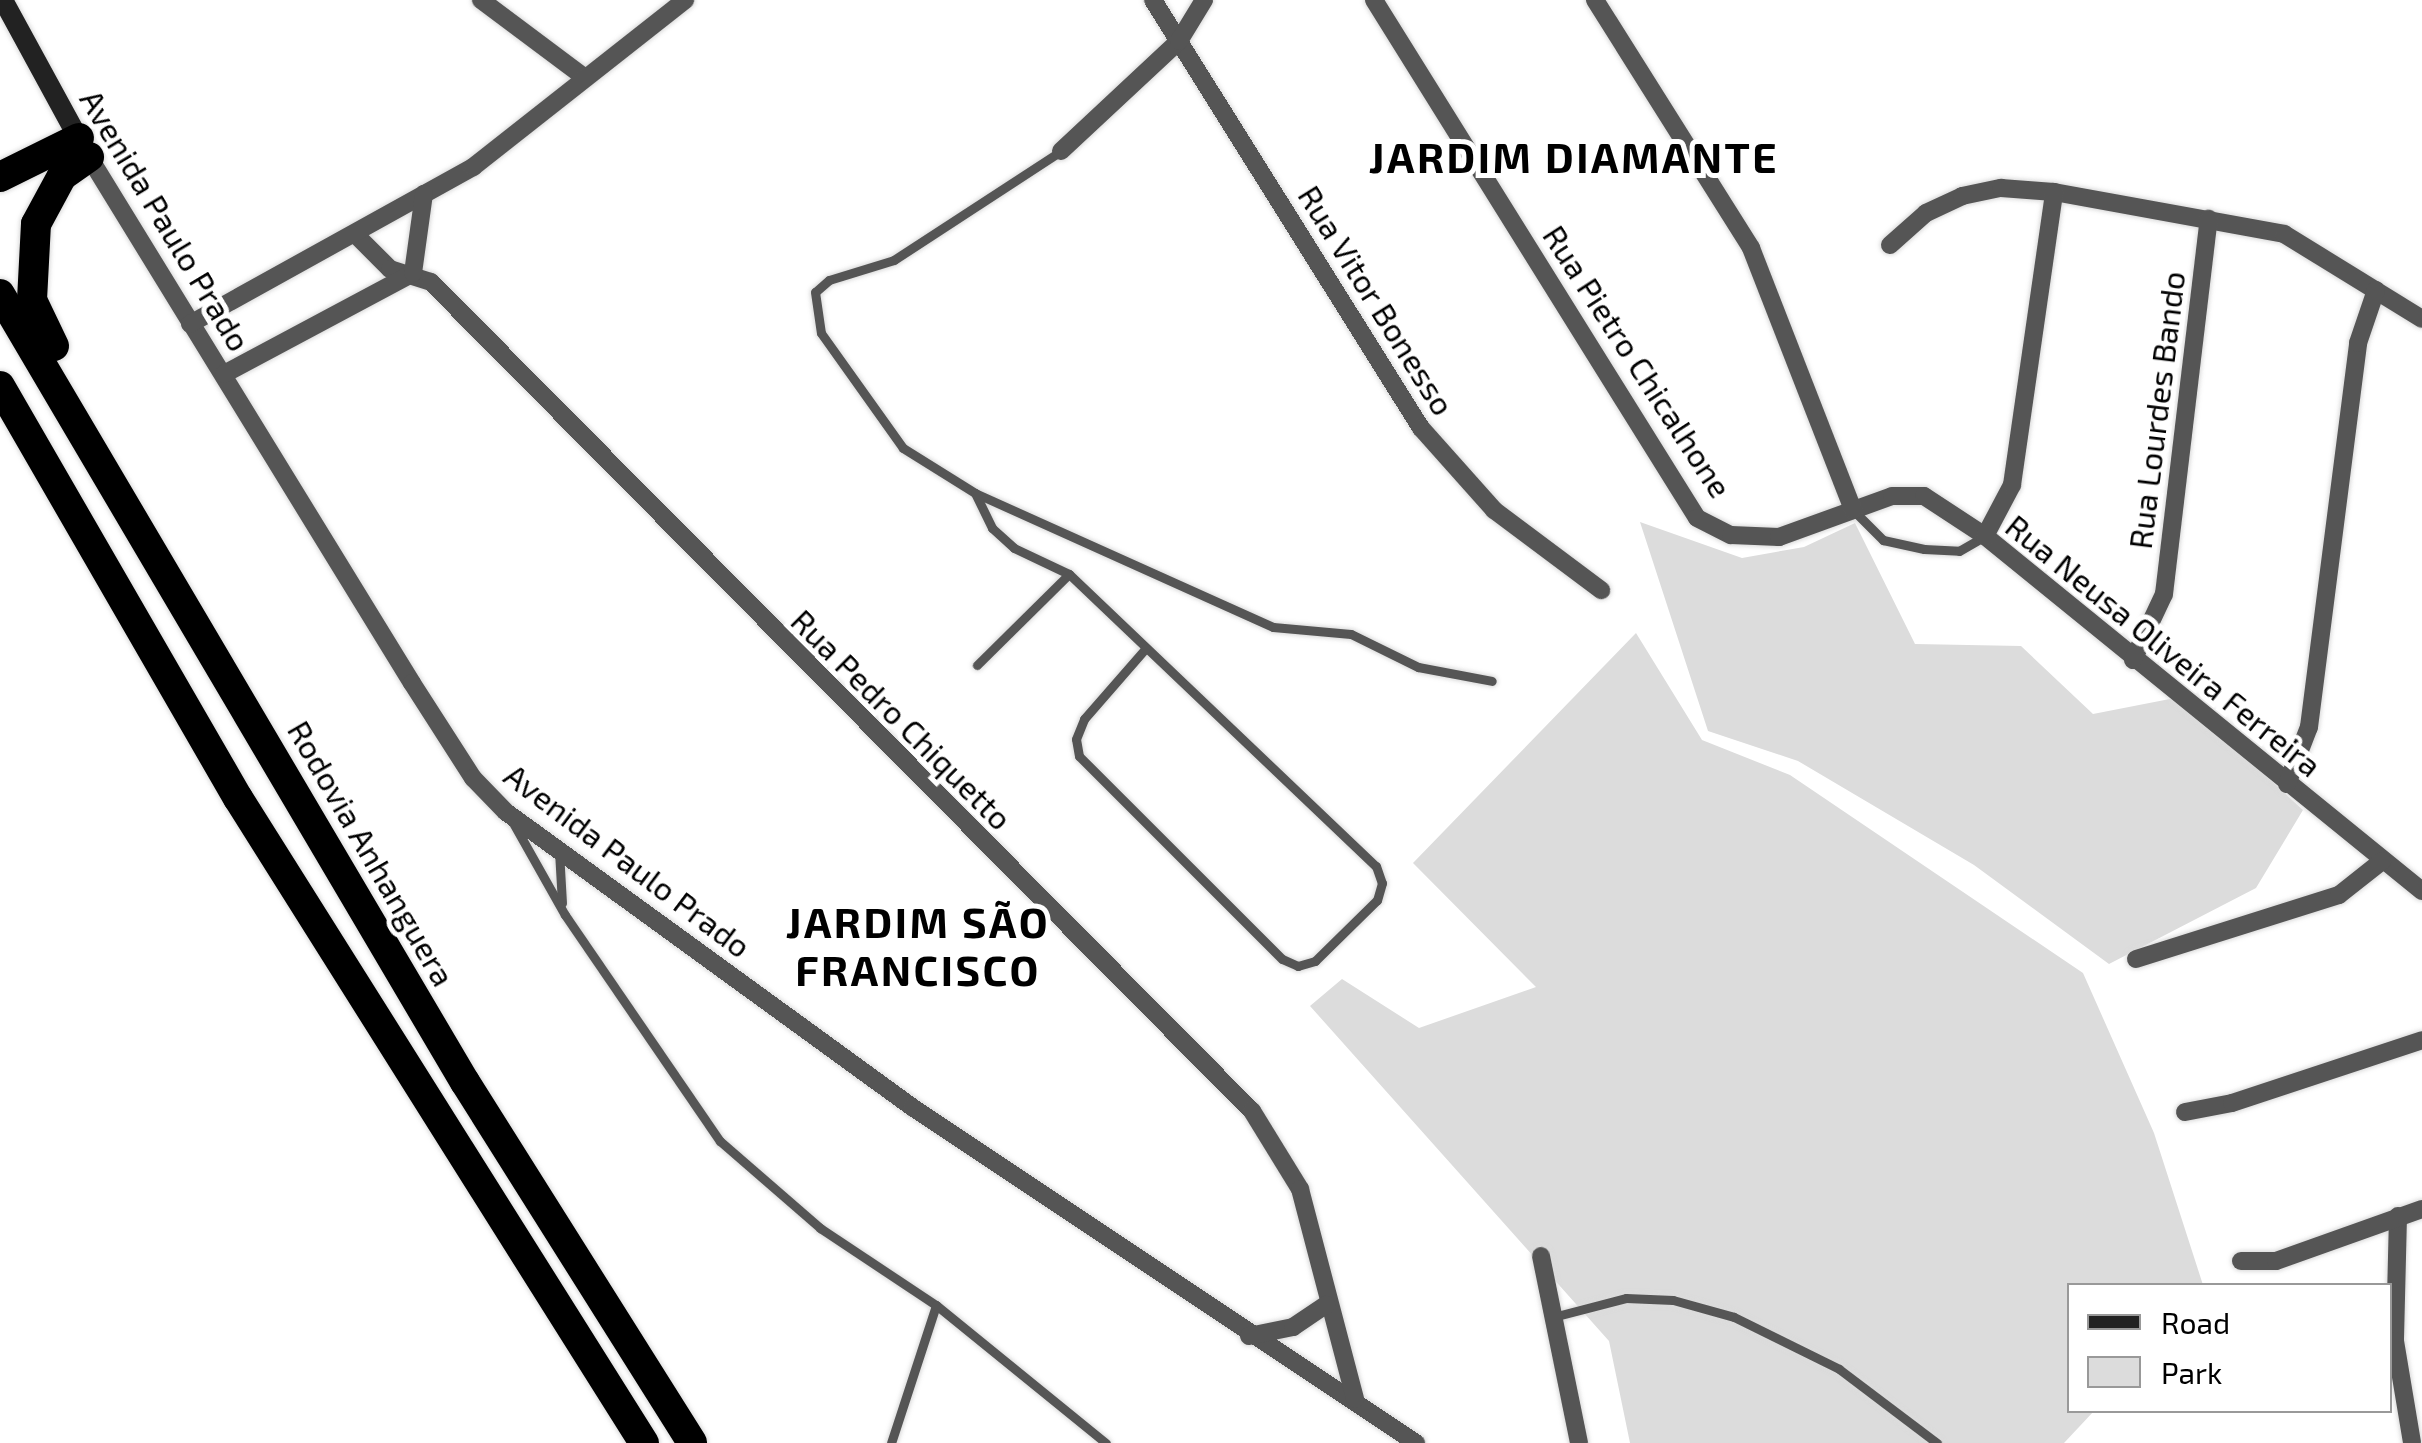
<!DOCTYPE html>
<meta charset="utf-8">
<style>
body{margin:0}
#map{position:relative;width:2422px;height:1443px;overflow:hidden;background:#fff;font-family:"Exo 2",sans-serif}
div>[style]{position:absolute}
[style*='--x']{left:calc(var(--x)*1px);top:calc(var(--y)*1px);width:calc(var(--w)*1px);rotate:calc(var(--a)*1deg)}
.green>*{inset:0;background:#dcdcdc}
.roads{filter:drop-shadow(0 0 2px #dbdbdb) drop-shadow(0 0 2px #dbdbdb)}
.lane>*{height:9px;margin:-4.5px;padding:0 4.5px;transform-origin:4.5px;border-radius:4.5px;background:#555}
.street>*{height:18px;margin:-9px;padding:0 9px;transform-origin:9px;border-radius:9px;background:#555}
.secondary>*{height:20px;margin:-10px;padding:0 10px;transform-origin:10px;border-radius:10px;background:#222}
.highway>*{height:30px;margin:-15px;padding:0 15px;transform-origin:15px;border-radius:15px;background:#000}
span{translate:-50% -50%;white-space:nowrap;text-align:center;line-height:1.15;-webkit-text-stroke:10px #fff;paint-order:stroke}
.street-label{font-size:32px;color:#000}
.district-label{font-size:42px;color:#000;font-weight:700;letter-spacing:2.5px}
.legend{position:absolute;left:2067px;top:1283px;width:325px;height:130px;box-sizing:border-box;background:#fff;border:2px solid #999;margin:0;padding:12px 18px;list-style:none;font-size:30px;color:#000}
.legend li{display:flex;align-items:center;gap:20px;height:50px}
.legend b{width:50px;border:2px solid #999}
</style>
<div id="map">
<div class="green">
<i style="clip-path:polygon(1640px 522px,1742px 558px,1804px 547px,1855px 523px,1915px 644px,2021px 646px,2093px 714px,2180px 697px,2303px 810px,2256px 888px,2109px 964px,1974px 865px,1798px 761px,1708px 731px)"></i>
<i style="clip-path:polygon(1636px 633px,1702px 740px,1790px 775px,2083px 973px,2154px 1133px,2203px 1285px,2070px 1286px,2070px 1410px,2094px 1411px,2064px 1443px,1630px 1443px,1609px 1341px,1310px 1006px,1342px 979px,1419px 1028px,1536px 987px,1413px 863px)"></i>
</div>
<div class="roads">
<div class="lane">
<i style="--x:1061;--y:151;--w:199;--a:146.9"></i>
<i style="--x:894;--y:260;--w:68;--a:162.9"></i>
<i style="--x:829;--y:280;--w:18;--a:139"></i>
<i style="--x:815;--y:292;--w:41;--a:81.7"></i>
<i style="--x:821;--y:333;--w:141;--a:54.5"></i>
<i style="--x:903;--y:448;--w:85;--a:32"></i>
<i style="--x:975;--y:493;--w:327;--a:24.2"></i>
<i style="--x:1273;--y:627;--w:78;--a:5.1"></i>
<i style="--x:1351;--y:634;--w:75;--a:26.2"></i>
<i style="--x:1418;--y:667;--w:75;--a:10.7"></i>
<i style="--x:975;--y:493;--w:39;--a:64"></i>
<i style="--x:992;--y:528;--w:30;--a:42"></i>
<i style="--x:1014;--y:548;--w:61;--a:25.3"></i>
<i style="--x:1069;--y:574;--w:424;--a:43.6"></i>
<i style="--x:1376;--y:866;--w:18;--a:71"></i>
<i style="--x:1382;--y:883;--w:18;--a:106"></i>
<i style="--x:1377;--y:900;--w:87;--a:135.5"></i>
<i style="--x:1315;--y:961;--w:18;--a:164"></i>
<i style="--x:1298;--y:966;--w:17;--a:-156"></i>
<i style="--x:1282;--y:959;--w:287;--a:-135"></i>
<i style="--x:1079;--y:756;--w:17;--a:-100"></i>
<i style="--x:1076;--y:739;--w:22;--a:-68"></i>
<i style="--x:1084;--y:719;--w:94;--a:-48.9"></i>
<i style="--x:1855;--y:512;--w:40;--a:45"></i>
<i style="--x:1883;--y:540;--w:42;--a:12.4"></i>
<i style="--x:1924;--y:549;--w:35;--a:3"></i>
<i style="--x:1959;--y:551;--w:30;--a:-30"></i>
<i style="--x:977;--y:665;--w:129;--a:-44.7"></i>
<i style="--x:512;--y:821;--w:108;--a:60.6"></i>
<i style="--x:565;--y:915;--w:274;--a:55.6"></i>
<i style="--x:720;--y:1141;--w:133;--a:41"></i>
<i style="--x:820;--y:1228;--w:139;--a:33.6"></i>
<i style="--x:936;--y:1305;--w:219;--a:39.1"></i>
<i style="--x:559;--y:851;--w:52;--a:86.7"></i>
<i style="--x:1553;--y:1317;--w:75;--a:-14.6"></i>
<i style="--x:1626;--y:1298;--w:47;--a:2.4"></i>
<i style="--x:1673;--y:1300;--w:63;--a:15.6"></i>
<i style="--x:1734;--y:1317;--w:117;--a:26.3"></i>
<i style="--x:1839;--y:1369;--w:123;--a:37.1"></i>
<i style="--x:891;--y:1443;--w:145;--a:-71.9"></i>
</div>
<div class="street">
<i style="--x:481;--y:0;--w:129;--a:36.8"></i>
<i style="--x:1153;--y:0;--w:505;--a:57.95"></i>
<i style="--x:1421;--y:428;--w:110;--a:48.3"></i>
<i style="--x:1494;--y:510;--w:134;--a:36.8"></i>
<i style="--x:1374;--y:0;--w:610;--a:58.05"></i>
<i style="--x:1697;--y:518;--w:38;--a:27"></i>
<i style="--x:1731;--y:535;--w:48;--a:2.4"></i>
<i style="--x:1779;--y:537;--w:120;--a:-19.9"></i>
<i style="--x:1892;--y:496;--w:32;--a:0"></i>
<i style="--x:1924;--y:496;--w:73;--a:33.3"></i>
<i style="--x:1985;--y:536;--w:563;--a:39.09"></i>
<i style="--x:1595;--y:0;--w:293;--a:57.8"></i>
<i style="--x:1751;--y:248;--w:281;--a:68.7"></i>
<i style="--x:1061;--y:151;--w:161;--a:-43"></i>
<i style="--x:1179;--y:41;--w:48;--a:-58.6"></i>
<i style="--x:89;--y:157;--w:617;--a:58.45"></i>
<i style="--x:412;--y:683;--w:113;--a:57.3"></i>
<i style="--x:473;--y:778;--w:47;--a:45.9"></i>
<i style="--x:506;--y:812;--w:502;--a:36"></i>
<i style="--x:912;--y:1107;--w:606;--a:33.69"></i>
<i style="--x:355;--y:234;--w:49;--a:45"></i>
<i style="--x:390;--y:269;--w:43;--a:17.6"></i>
<i style="--x:431;--y:282;--w:1167;--a:45.28"></i>
<i style="--x:1252;--y:1111;--w:92;--a:58.4"></i>
<i style="--x:1300;--y:1189;--w:217;--a:75.3"></i>
<i style="--x:1890;--y:245;--w:48;--a:-41.6"></i>
<i style="--x:1926;--y:213;--w:40;--a:-25"></i>
<i style="--x:1962;--y:196;--w:40;--a:-12"></i>
<i style="--x:2001;--y:188;--w:53;--a:4.3"></i>
<i style="--x:2054;--y:192;--w:234;--a:10.3"></i>
<i style="--x:2284;--y:234;--w:162;--a:31.6"></i>
<i style="--x:190;--y:324;--w:324;--a:-29"></i>
<i style="--x:473;--y:167;--w:270;--a:-38.2"></i>
<i style="--x:224;--y:374;--w:214;--a:-28.1"></i>
<i style="--x:413;--y:273;--w:80;--a:-82.1"></i>
<i style="--x:1985;--y:536;--w:58;--a:-62.1"></i>
<i style="--x:2012;--y:485;--w:296;--a:-81.8"></i>
<i style="--x:2133;--y:660;--w:73;--a:-64.8"></i>
<i style="--x:2164;--y:594;--w:378;--a:-83.2"></i>
<i style="--x:2287;--y:784;--w:61;--a:-68.9"></i>
<i style="--x:2309;--y:727;--w:387;--a:-82.7"></i>
<i style="--x:2358;--y:343;--w:56;--a:-71.2"></i>
<i style="--x:2136;--y:959;--w:213;--a:-17.5"></i>
<i style="--x:2339;--y:895;--w:55;--a:-38.3"></i>
<i style="--x:2185;--y:1112;--w:48;--a:-10.8"></i>
<i style="--x:2232;--y:1103;--w:200;--a:-18.3"></i>
<i style="--x:2398;--y:1216;--w:125;--a:91.4"></i>
<i style="--x:2395;--y:1341;--w:103;--a:80.5"></i>
<i style="--x:1541;--y:1256;--w:191;--a:78.5"></i>
<i style="--x:2241;--y:1261;--w:35;--a:0"></i>
<i style="--x:2276;--y:1261;--w:155;--a:-19.6"></i>
<i style="--x:1249;--y:1336;--w:45;--a:-11.6"></i>
<i style="--x:1293;--y:1327;--w:40;--a:-34"></i>
</div>
<div class="secondary">
<i style="--x:3;--y:0;--w:167;--a:61.4"></i>
</div>
<div class="highway">
<i style="--x:0;--y:177;--w:88;--a:-26.3"></i>
<i style="--x:0;--y:294;--w:915;--a:59.46"></i>
<i style="--x:465;--y:1082;--w:426;--a:57.8"></i>
<i style="--x:54;--y:346;--w:51;--a:-115.6"></i>
<i style="--x:32;--y:300;--w:76;--a:-87"></i>
<i style="--x:36;--y:224;--w:55;--a:-61.6"></i>
<i style="--x:62;--y:176;--w:33;--a:-35"></i>
<i style="--x:0;--y:386;--w:476;--a:60"></i>
<i style="--x:238;--y:798;--w:762;--a:57.81"></i>
</div>
</div>
<div class="street-label">
<span style="left:166px;top:220px;rotate:59deg">Avenida Paulo Prado</span>
<span style="left:1377px;top:300px;rotate:58deg">Rua Vitor Bonesso</span>
<span style="left:1638px;top:361px;rotate:57deg">Rua Pietro Chicalhone</span>
<span style="left:2156px;top:410px;rotate:-83deg">Rua Lourdes Bando</span>
<span style="left:2164px;top:645px;rotate:39deg">Rua Neusa Oliveira Ferreira</span>
<span style="left:902px;top:719px;rotate:45deg">Rua Pedro Chiquetto</span>
<span style="left:372px;top:853px;rotate:60deg">Rodovia Anhanguera</span>
<span style="left:628px;top:860px;rotate:37deg">Avenida Paulo Prado</span>
</div>
<div class="district-label">
<span style="left:1574px;top:156px">JARDIM DIAMANTE</span>
<span style="left:918px;top:945px">JARDIM SÃO<br>FRANCISCO</span>
</div>
<ul class="legend">
<li><b style="height:12px;background:#222"></b>Road</li>
<li><b style="height:28px;background:#dcdcdc"></b>Park</li>
</ul>
</div>
